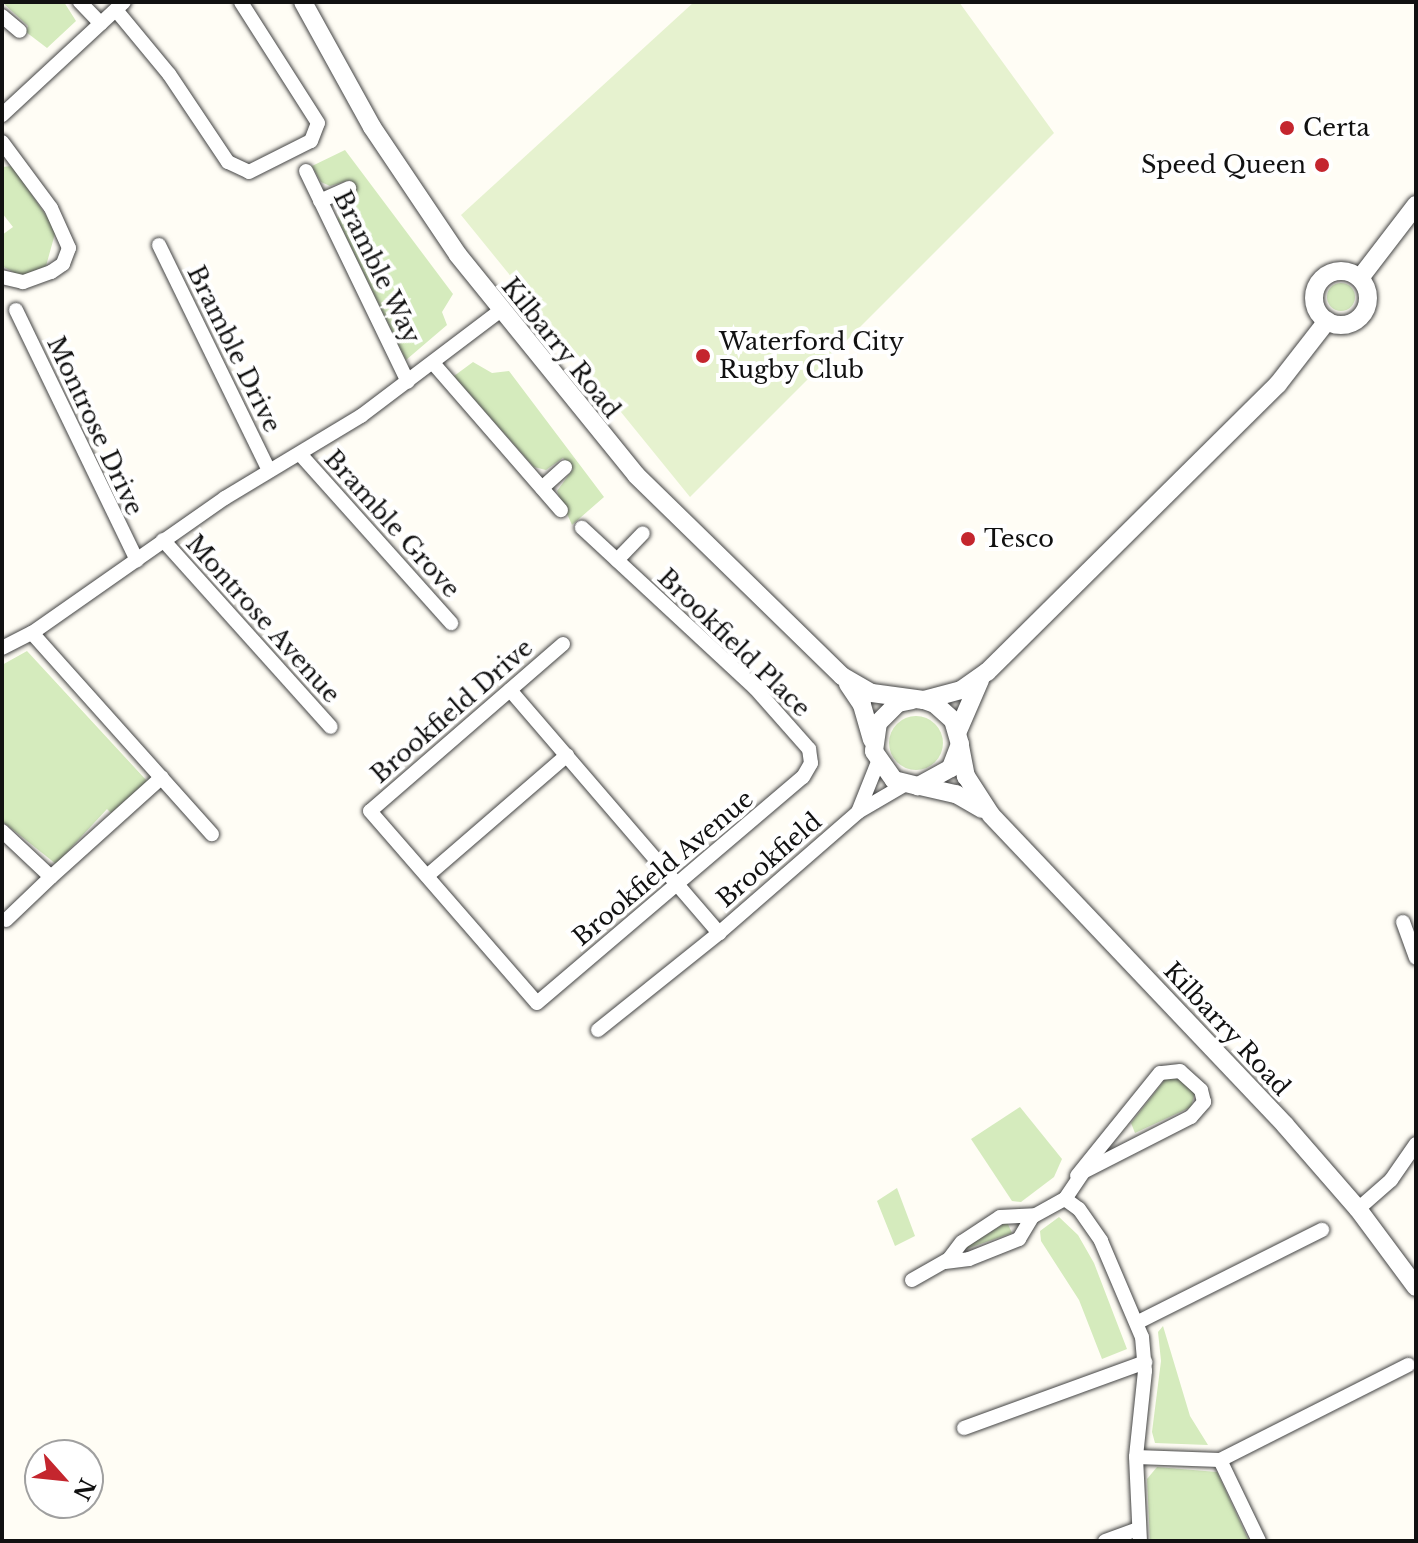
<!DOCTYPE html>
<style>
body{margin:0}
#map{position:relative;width:1418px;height:1543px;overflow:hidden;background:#fffdf5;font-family:"Libre Baskerville",serif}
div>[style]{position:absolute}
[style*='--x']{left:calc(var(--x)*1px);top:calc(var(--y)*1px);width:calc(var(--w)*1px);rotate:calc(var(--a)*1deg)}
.green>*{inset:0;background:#d5ebbd}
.round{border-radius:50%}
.pitch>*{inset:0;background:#e6f2cf}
.roads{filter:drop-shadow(0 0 2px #444) drop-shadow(0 0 2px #444)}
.minor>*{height:14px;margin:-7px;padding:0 7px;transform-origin:7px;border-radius:7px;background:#fff}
.tertiary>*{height:18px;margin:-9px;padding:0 9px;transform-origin:9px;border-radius:9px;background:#fff}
.tertiary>.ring{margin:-9px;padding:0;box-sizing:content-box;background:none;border:18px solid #fff;border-radius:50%}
.dots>*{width:22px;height:22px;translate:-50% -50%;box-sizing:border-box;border:4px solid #fff;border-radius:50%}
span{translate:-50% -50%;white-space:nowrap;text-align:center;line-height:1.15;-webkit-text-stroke:8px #fff;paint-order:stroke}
.poi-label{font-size:24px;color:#111}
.left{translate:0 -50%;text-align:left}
.right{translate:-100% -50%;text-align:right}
.street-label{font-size:24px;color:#111}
.frame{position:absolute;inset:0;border:4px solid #111;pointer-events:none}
.north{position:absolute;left:24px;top:1439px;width:80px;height:80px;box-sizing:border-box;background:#fff;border:2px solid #a0a0a0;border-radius:50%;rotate:117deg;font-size:22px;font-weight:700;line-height:32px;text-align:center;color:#111}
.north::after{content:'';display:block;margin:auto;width:28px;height:36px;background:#c4262e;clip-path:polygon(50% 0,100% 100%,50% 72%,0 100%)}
</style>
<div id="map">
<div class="green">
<i style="clip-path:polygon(2px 2px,64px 2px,76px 21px,47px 48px,26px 32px,28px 26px)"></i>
<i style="clip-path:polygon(345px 150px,453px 294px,442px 312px,447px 325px,406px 360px,338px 220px,340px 204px,357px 194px,350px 180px,330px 186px,321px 182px,312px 166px)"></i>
<i style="clip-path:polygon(12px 166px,56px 230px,46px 266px,21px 276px,2px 266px,2px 235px,13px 227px,2px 213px,2px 167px)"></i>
<i class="round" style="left:1327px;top:283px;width:28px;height:28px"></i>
<i style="clip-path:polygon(473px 362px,492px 373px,509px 371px,604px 497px,572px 525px,557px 491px,573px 469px,563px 458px,546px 470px,534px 467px,454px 376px)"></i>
<i style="clip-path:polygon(27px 651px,147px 781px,111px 813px,107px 809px,56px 864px,2px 821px,2px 665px)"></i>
<i class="round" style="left:889px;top:716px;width:54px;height:54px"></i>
<i style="clip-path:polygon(1167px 1077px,1182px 1080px,1195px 1093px,1191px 1107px,1135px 1133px,1131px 1123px)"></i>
<i style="clip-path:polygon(1020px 1107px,1062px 1159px,1054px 1177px,1021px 1202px,1012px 1201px,971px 1139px)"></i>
<i style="clip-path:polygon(897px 1188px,915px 1236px,895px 1246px,877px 1201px)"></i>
<i style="clip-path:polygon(1059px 1217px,1078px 1235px,1094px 1263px,1127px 1349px,1102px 1359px,1079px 1300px,1041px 1241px,1040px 1231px)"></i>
<i style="clip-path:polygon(1007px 1222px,1012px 1233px,966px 1249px,968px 1246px)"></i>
<i style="clip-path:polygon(1163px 1326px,1190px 1416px,1208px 1445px,1155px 1443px,1152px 1432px,1161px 1361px,1158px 1332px)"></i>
<i style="clip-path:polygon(1157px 1467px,1217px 1472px,1249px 1541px,1150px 1541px,1147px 1479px)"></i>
</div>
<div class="pitch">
<i style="clip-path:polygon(694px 2px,959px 2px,1054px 133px,690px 497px,461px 215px)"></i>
</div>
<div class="roads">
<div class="minor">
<i style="--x:80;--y:2;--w:30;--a:46"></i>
<i style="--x:116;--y:10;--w:83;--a:50.4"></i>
<i style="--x:169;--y:74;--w:106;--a:56.2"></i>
<i style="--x:228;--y:162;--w:23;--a:25"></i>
<i style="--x:249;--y:172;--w:69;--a:-26.6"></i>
<i style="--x:311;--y:141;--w:19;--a:-69"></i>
<i style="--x:318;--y:123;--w:143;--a:-122.5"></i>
<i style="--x:2;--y:16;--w:23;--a:40"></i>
<i style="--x:2;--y:115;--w:166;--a:-42.8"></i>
<i style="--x:2;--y:142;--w:82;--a:53.4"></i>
<i style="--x:51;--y:208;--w:44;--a:65.8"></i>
<i style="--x:69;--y:248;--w:17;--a:111"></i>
<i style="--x:63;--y:264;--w:14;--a:146"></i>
<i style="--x:51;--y:272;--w:30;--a:160"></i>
<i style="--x:23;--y:282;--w:22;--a:-167"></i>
<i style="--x:306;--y:171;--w:234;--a:64.2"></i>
<i style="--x:320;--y:201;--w:32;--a:-24"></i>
<i style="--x:159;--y:245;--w:251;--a:64"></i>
<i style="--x:16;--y:310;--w:278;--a:64.2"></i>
<i style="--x:433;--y:363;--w:195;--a:49"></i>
<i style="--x:300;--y:454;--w:227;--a:48.2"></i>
<i style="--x:542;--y:488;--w:31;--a:-42"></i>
<i style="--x:163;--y:540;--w:251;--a:48.1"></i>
<i style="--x:617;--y:560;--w:37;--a:-46"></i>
<i style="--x:32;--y:633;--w:270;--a:48.2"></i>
<i style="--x:563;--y:644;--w:255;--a:139.1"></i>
<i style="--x:370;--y:811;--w:254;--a:49"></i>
<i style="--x:537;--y:1003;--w:349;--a:-40.4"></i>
<i style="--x:803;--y:777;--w:16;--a:-60"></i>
<i style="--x:811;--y:763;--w:14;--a:-98"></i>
<i style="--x:809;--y:749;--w:81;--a:-131.5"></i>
<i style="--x:755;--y:688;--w:236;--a:-137.2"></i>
<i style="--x:2;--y:648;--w:34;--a:-27"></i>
<i style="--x:32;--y:633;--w:236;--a:-35"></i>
<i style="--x:225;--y:498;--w:159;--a:-31.1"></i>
<i style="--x:361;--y:416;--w:174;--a:-37.1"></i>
<i style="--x:510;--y:690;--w:321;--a:49.3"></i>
<i style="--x:719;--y:933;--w:184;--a:-41"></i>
<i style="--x:858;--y:812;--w:56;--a:-30.3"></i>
<i style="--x:858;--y:812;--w:54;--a:-68.2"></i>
<i style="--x:2;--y:831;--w:67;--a:43.2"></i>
<i style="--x:51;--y:877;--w:149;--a:-42"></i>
<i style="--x:427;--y:876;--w:185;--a:-40.8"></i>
<i style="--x:6;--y:920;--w:62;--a:-43.7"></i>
<i style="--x:1403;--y:922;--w:38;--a:70"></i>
<i style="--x:598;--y:1030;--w:155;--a:-38.7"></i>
<i style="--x:1065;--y:1199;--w:32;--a:-56"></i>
<i style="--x:1083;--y:1172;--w:121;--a:-27"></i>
<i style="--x:1191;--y:1117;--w:20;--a:-49"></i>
<i style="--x:1204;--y:1102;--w:12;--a:-104"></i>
<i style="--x:1201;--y:1090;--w:28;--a:-138"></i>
<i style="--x:1180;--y:1071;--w:20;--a:174"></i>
<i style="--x:1160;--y:1073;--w:132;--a:128.9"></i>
<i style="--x:1065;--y:1199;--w:17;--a:36"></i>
<i style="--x:1079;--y:1209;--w:39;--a:55"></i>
<i style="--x:1101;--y:1241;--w:104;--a:66.9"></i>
<i style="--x:1142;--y:1337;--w:34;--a:85"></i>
<i style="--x:1145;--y:1371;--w:86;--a:96"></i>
<i style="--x:1136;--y:1457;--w:84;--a:87.3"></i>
<i style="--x:1358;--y:1209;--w:44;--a:-41.3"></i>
<i style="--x:1391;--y:1180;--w:44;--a:-55.2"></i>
<i style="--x:945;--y:1262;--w:24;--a:-7"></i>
<i style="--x:969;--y:1259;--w:54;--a:-21.8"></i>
<i style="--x:1019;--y:1239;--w:26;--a:-59"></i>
<i style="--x:1032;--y:1217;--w:38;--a:-29"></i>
<i style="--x:912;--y:1280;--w:43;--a:-29.6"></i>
<i style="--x:949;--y:1259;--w:21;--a:-53"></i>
<i style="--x:962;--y:1242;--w:45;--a:-33.3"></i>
<i style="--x:1000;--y:1217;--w:34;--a:-3"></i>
<i style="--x:1138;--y:1322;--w:206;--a:-26.6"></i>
<i style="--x:964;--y:1428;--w:193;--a:-20"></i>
<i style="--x:1136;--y:1457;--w:84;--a:2"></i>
<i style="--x:1220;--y:1460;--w:90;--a:64.3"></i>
<i style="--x:1220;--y:1460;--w:211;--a:-26.8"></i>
<i style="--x:1105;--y:1541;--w:35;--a:-20"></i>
</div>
<div class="tertiary">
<i style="--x:303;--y:2;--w:143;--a:61.1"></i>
<i style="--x:372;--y:127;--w:154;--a:56.1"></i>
<i style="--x:458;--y:255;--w:283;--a:51"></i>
<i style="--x:636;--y:475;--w:288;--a:44.3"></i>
<i style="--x:842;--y:676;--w:34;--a:30"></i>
<i style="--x:872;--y:693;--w:52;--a:7.7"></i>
<i style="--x:924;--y:700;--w:12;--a:20"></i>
<i style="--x:935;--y:704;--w:24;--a:42"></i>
<i style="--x:953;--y:720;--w:25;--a:74"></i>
<i style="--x:960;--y:744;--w:26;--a:111"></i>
<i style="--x:951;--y:768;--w:38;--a:151"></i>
<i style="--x:918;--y:786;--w:25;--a:-166"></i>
<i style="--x:894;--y:780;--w:35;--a:-125"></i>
<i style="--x:874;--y:751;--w:28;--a:-82"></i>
<i style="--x:878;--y:723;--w:28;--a:-45"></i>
<i style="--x:898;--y:703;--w:14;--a:-12"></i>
<i class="ring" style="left:1314px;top:271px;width:36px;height:36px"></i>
<i style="--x:1360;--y:278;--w:92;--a:-52.5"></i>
<i style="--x:848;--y:684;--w:25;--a:56"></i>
<i style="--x:862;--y:705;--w:36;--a:74"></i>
<i style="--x:924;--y:700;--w:38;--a:-15"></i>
<i style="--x:961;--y:690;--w:32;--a:-35"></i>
<i style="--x:987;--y:672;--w:409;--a:-44.7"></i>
<i style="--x:1278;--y:384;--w:80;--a:-52.1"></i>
<i style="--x:958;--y:731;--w:56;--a:-66.7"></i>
<i style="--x:960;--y:746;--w:31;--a:79"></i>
<i style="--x:966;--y:776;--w:46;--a:57.3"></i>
<i style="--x:991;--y:815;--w:427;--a:46.5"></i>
<i style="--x:1285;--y:1125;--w:111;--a:49"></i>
<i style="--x:1358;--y:1209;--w:97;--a:53.4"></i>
<i style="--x:920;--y:786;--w:37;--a:13"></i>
<i style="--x:956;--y:794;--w:30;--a:30"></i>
</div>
</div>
<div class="dots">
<i style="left:1287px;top:128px;background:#c4262e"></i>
<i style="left:1322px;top:165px;background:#c4262e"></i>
<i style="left:703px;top:356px;background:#c4262e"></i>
<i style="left:968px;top:539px;background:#c4262e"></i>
</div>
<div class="poi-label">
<span class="left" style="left:1303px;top:128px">Certa</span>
<span class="right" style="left:1306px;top:165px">Speed Queen</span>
<span class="left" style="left:719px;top:356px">Waterford City<br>Rugby Club</span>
<span class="left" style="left:984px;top:539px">Tesco</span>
</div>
<div class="street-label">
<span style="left:377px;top:267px;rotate:64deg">Bramble Way</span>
<span style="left:561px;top:348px;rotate:51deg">Kilbarry Road</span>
<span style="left:234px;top:349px;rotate:64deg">Bramble Drive</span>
<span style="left:95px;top:426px;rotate:65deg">Montrose Drive</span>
<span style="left:392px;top:524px;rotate:48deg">Bramble Grove</span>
<span style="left:263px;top:619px;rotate:48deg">Montrose Avenue</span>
<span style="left:734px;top:643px;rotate:44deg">Brookfield Place</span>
<span style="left:452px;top:711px;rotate:-41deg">Brookfield Drive</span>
<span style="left:769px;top:860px;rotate:-41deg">Brookfield</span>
<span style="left:663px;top:868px;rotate:-40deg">Brookfield Avenue</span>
<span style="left:1227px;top:1029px;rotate:47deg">Kilbarry Road</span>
</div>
<div class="frame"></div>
<div class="north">N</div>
</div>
